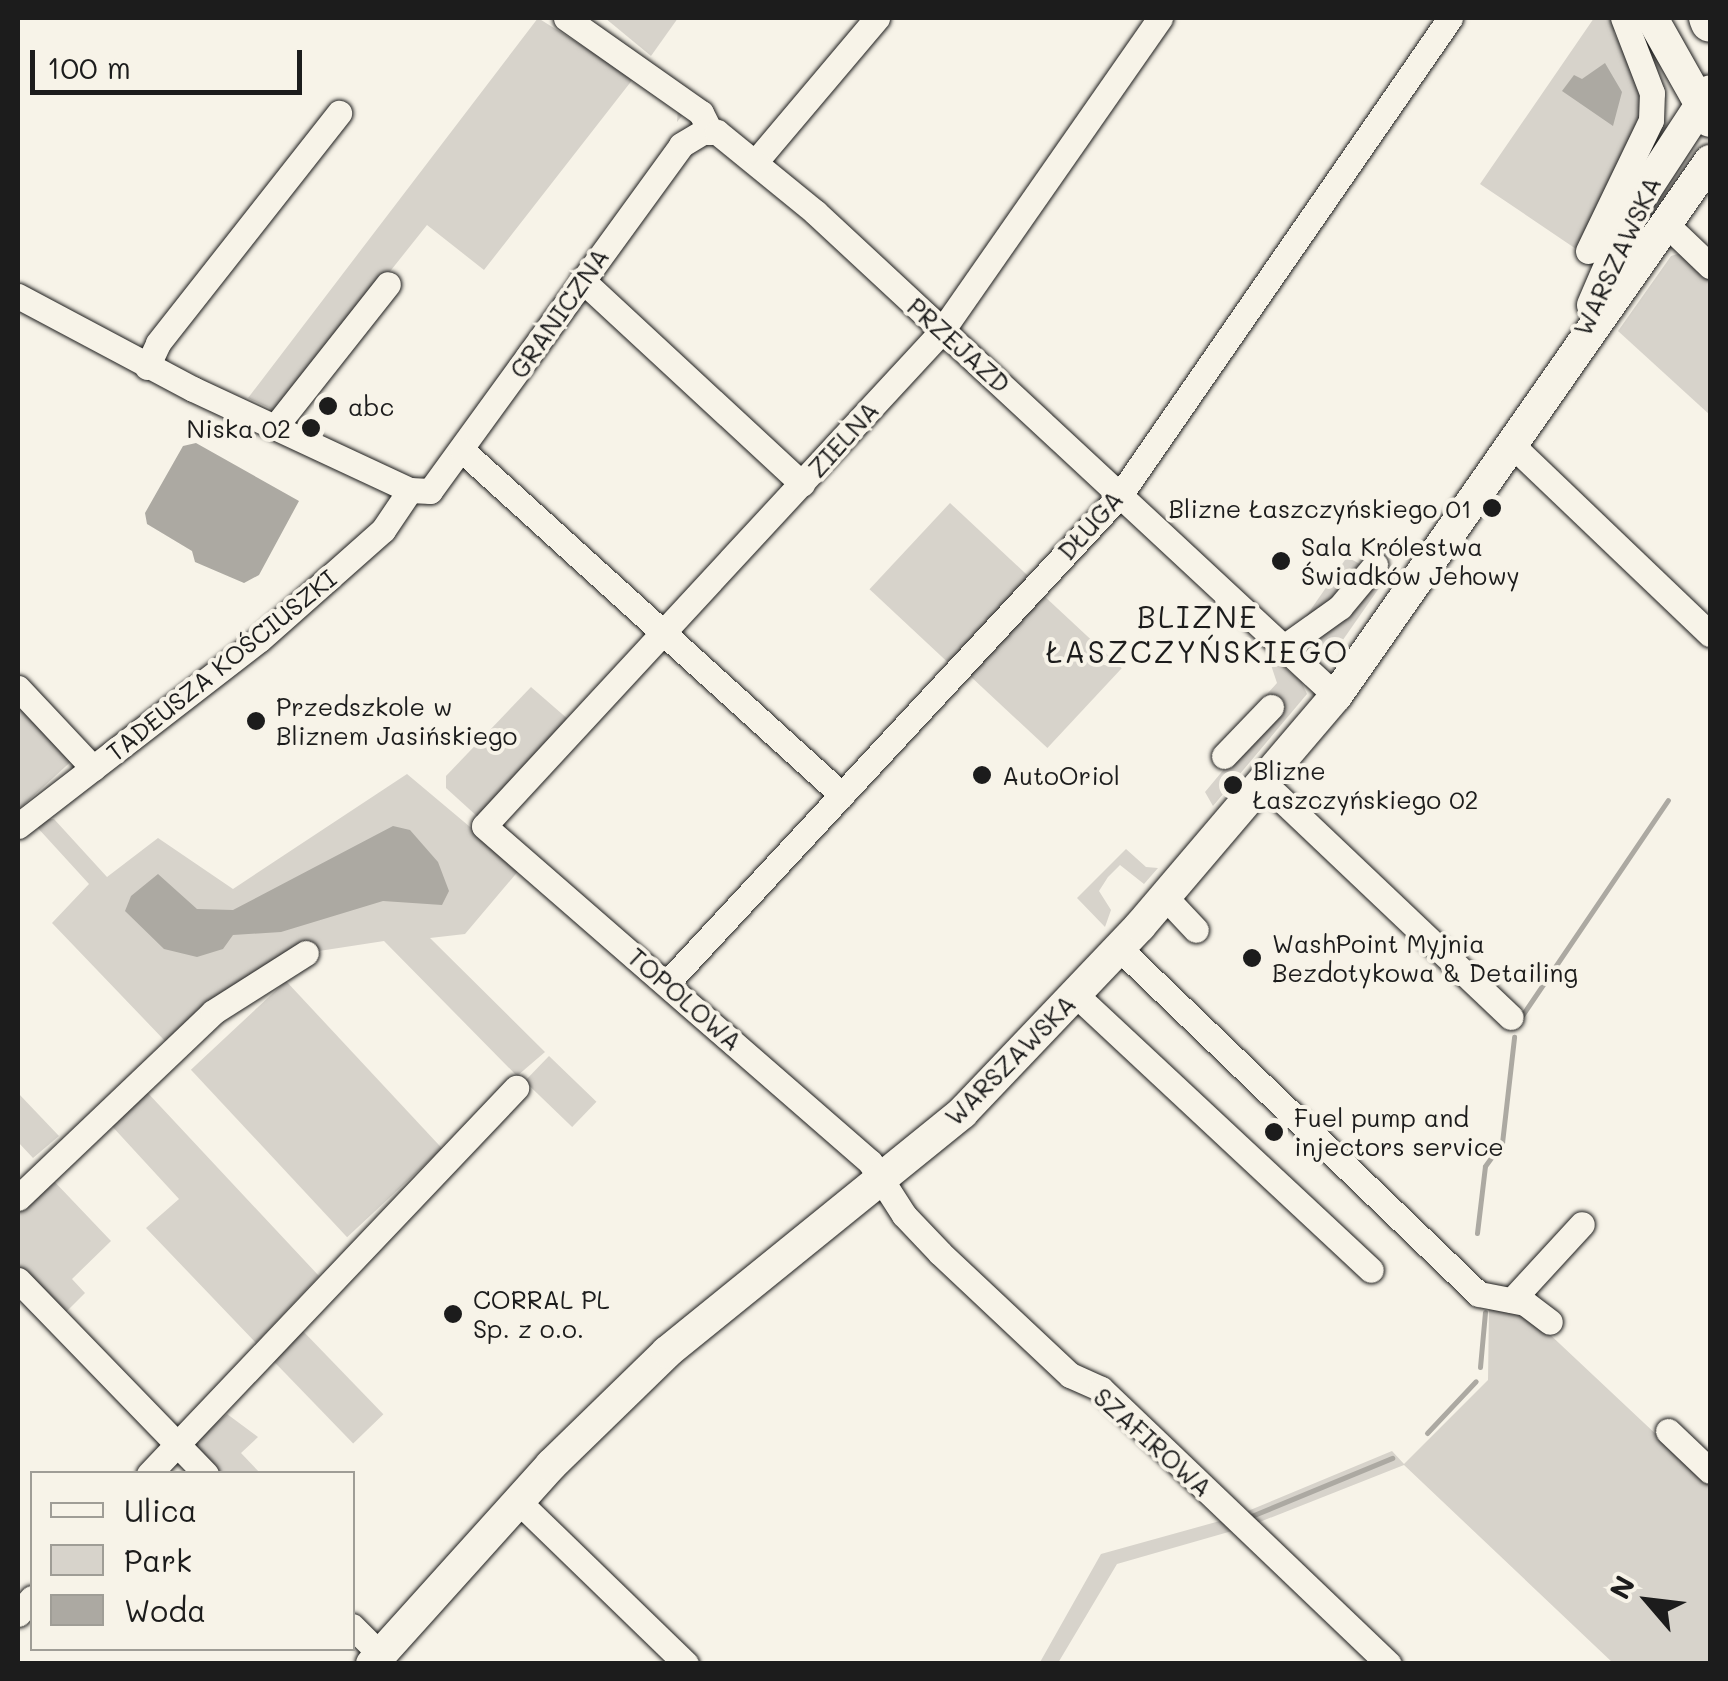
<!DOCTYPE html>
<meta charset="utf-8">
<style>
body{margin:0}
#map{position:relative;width:1728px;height:1681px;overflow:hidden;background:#f7f3e8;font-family:Mali,sans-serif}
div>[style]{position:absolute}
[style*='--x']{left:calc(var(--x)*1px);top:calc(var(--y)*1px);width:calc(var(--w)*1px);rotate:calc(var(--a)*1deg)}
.green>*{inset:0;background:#d7d3cb;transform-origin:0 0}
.water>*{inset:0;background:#aca9a2}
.stream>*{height:5px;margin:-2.5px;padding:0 2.5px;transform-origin:2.5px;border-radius:2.5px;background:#aca9a2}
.roads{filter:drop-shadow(0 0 2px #1c1c1c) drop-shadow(0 0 2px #1c1c1c)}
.minor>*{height:25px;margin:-12.5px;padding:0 12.5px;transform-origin:12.5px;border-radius:12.5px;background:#f7f3e8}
.major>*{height:32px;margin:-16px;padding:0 16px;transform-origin:16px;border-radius:16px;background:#f7f3e8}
.highway>*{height:38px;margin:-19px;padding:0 19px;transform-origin:19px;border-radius:19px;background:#f7f3e8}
.dots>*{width:28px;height:28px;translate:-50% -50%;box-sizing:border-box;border:5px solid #f7f3e8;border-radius:50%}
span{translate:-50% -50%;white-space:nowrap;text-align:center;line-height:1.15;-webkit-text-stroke:8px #f7f3e8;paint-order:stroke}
.street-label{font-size:25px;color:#1c1c1c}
.poi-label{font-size:25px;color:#1c1c1c}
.left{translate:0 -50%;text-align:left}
.right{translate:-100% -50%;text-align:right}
.quarter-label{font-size:30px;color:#1c1c1c;letter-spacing:2.5px}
.frame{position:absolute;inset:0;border:20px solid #1c1c1c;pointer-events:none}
.legend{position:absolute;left:30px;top:1471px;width:325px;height:180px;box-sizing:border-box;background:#f7f3e8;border:2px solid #9f9d96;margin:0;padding:12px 18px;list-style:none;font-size:30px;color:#1c1c1c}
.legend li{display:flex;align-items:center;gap:20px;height:50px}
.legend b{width:50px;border:2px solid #9f9d96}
.north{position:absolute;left:1598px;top:1551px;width:100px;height:100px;-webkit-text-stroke:8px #f7f3e8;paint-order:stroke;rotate:298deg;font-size:28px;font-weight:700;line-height:40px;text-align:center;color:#1c1c1c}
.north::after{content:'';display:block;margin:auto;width:35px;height:45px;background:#1c1c1c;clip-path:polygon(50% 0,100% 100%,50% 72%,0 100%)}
.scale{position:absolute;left:30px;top:50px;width:272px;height:45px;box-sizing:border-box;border:5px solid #1c1c1c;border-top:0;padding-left:12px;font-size:30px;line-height:35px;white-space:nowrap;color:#1c1c1c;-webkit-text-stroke:8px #f7f3e8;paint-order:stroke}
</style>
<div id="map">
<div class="green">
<i style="clip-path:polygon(538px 18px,686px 111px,677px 122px,678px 109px,633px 79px,484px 270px,427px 225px,278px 412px,248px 398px)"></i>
<i style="clip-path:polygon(605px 18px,678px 18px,651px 56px)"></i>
<i style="clip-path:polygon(1594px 18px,1615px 18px,1614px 33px,1643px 92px,1642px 120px,1582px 253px,1480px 184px)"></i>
<i style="clip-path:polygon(1684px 252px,1710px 278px,1710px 415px,1618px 331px,1671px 256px)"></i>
<i style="left:950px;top:503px;width:108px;height:118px;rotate:43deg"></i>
<i style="clip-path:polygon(1347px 557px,1386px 578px,1338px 647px,1319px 651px,1294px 634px)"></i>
<i style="left:1042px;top:594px;width:109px;height:109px;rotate:43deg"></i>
<i style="clip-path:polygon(1267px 653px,1301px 681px,1307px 694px,1213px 806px,1205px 792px,1230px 762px,1217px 750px,1277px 683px)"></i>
<i style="clip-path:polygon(531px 687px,569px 720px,479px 818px,446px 788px,446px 776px)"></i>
<i style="clip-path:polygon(18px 694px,76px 757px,18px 810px)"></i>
<i style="clip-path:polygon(407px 774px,520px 869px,465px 934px,430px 938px,545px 1052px,517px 1076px,384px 941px,306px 953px,166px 1042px,52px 923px,89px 884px,36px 826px,45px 819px,54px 819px,107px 877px,158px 838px,233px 889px)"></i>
<i style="clip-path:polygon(1126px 849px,1146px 867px,1158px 868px,1144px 884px,1120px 865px,1108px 877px,1099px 891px,1111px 910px,1105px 927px,1077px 898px)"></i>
<i style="left:286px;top:981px;width:229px;height:130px;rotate:47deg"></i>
<i style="left:549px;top:1056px;width:66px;height:35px;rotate:44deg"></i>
<i style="clip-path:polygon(146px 1091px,319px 1276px,256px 1343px,146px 1228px,179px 1199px,110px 1124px)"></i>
<i style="clip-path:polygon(18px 1093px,59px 1136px,33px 1158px,18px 1142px)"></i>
<i style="clip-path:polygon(51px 1178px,111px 1241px,72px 1279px,85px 1293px,63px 1315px,18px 1266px,18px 1210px)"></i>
<i style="clip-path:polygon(1489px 1307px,1527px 1313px,1710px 1485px,1710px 1663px,1613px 1663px,1404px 1465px,1252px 1525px,1243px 1513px,1392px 1451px,1404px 1464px,1488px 1380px)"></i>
<i style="left:300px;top:1328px;width:120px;height:42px;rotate:46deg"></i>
<i style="clip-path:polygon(227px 1414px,258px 1437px,241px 1453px,260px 1473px,217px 1473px,196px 1452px,197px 1440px)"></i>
<i style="clip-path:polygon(1227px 1519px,1239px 1529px,1117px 1564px,1058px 1663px,1039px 1664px,1101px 1554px)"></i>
</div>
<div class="water">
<i style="clip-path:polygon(1605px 63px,1622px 92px,1613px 126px,1562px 91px,1574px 75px,1582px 79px)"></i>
<i style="clip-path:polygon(196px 443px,299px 501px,259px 575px,244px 583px,195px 562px,192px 551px,147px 524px,145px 513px,183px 446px)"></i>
<i style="clip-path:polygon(393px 826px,410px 830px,438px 862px,449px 891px,442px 905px,383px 901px,281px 932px,233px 935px,223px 949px,197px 957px,164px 949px,125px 911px,131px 896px,158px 874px,197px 909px,233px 910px)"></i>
</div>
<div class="stream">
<i style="--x:1521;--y:1017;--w:262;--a:-55.9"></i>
<i style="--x:1477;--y:1233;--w:67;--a:-83.2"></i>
<i style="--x:1485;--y:1166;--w:29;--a:-54"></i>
<i style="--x:1502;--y:1143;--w:107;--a:-83.5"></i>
<i style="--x:1480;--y:1367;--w:55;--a:-84.8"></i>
<i style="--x:1427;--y:1433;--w:71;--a:-46.7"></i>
<i style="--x:1249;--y:1517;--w:155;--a:-22.4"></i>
</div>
<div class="roads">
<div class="minor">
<i style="--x:566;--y:18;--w:165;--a:35.1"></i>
<i style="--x:701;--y:113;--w:20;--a:63"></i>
<i style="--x:1160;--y:18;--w:381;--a:124.9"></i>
<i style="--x:942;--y:331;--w:674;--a:132.78"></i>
<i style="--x:484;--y:826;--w:512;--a:41.04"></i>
<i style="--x:870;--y:1162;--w:63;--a:57.3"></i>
<i style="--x:904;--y:1215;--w:52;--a:46.5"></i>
<i style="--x:940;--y:1253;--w:178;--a:43.2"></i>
<i style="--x:1070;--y:1375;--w:34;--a:24"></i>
<i style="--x:1101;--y:1389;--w:398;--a:43.7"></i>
<i style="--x:757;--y:160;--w:186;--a:-49.8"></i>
<i style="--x:1666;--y:224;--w:61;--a:43.7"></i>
<i style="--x:1588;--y:251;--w:145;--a:-64.3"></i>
<i style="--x:1651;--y:120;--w:27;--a:-88"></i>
<i style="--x:1652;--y:93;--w:80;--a:-111.1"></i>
<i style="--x:582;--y:280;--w:300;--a:42.8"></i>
<i style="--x:18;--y:296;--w:198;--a:28"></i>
<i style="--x:193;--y:389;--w:239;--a:25"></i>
<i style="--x:410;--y:490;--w:20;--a:3"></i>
<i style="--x:430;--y:491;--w:427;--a:-54"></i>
<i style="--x:681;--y:145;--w:26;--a:-31"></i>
<i style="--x:703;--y:132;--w:14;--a:0"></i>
<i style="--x:717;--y:132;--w:127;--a:39.2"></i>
<i style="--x:815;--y:212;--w:711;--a:42.89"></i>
<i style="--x:147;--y:367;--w:26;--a:-65"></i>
<i style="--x:158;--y:343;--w:293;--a:-51.8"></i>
<i style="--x:275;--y:427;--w:182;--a:-51.7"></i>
<i style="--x:1512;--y:445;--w:274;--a:43.7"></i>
<i style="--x:463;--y:451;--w:512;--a:42.23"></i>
<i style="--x:1284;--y:647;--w:69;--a:-35.5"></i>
<i style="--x:1340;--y:607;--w:55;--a:-50.2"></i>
<i style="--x:18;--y:688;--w:110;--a:46.8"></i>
<i style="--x:1224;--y:756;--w:68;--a:-46.2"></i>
<i style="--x:1264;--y:783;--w:340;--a:43.5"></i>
<i style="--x:18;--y:826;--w:304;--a:-37.7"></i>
<i style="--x:259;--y:640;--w:166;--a:-41.6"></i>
<i style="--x:383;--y:530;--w:48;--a:-56"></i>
<i style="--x:1165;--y:897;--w:45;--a:46.8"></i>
<i style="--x:1119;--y:948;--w:499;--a:43.9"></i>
<i style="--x:1479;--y:1294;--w:47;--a:11.1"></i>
<i style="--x:1525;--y:1303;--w:31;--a:37"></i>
<i style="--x:668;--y:982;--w:664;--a:-47.13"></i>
<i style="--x:1120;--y:495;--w:580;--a:-55.32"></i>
<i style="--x:1076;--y:995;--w:403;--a:43"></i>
<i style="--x:18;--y:1198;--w:269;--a:-43.6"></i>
<i style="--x:213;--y:1012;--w:110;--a:-32.4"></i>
<i style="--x:18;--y:1280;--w:270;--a:45.9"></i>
<i style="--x:1512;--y:1300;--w:103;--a:-47.4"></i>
<i style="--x:1668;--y:1431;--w:58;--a:43.6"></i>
<i style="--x:149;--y:1474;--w:533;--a:-46.45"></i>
<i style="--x:518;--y:1501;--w:234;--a:44.1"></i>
<i style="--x:18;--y:1614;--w:21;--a:-49"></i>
<i style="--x:352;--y:1626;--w:40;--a:45"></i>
</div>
<div class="major">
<i style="--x:1652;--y:18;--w:118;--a:60.6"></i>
<i style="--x:1593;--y:305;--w:113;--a:-66.6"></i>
<i style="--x:1638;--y:201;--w:131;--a:-56.8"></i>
<i style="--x:372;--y:1664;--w:268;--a:-48"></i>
<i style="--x:551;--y:1465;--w:162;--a:-44.2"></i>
<i style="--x:667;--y:1352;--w:380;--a:-39"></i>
<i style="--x:962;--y:1113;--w:258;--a:-46.4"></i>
<i style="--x:1140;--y:926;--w:302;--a:-49.6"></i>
<i style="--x:1336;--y:696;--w:653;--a:-55.04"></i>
</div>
<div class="highway">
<i style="--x:1708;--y:18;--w:5;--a:68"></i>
</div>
</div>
<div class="dots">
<i style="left:328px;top:406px;background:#1c1c1c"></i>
<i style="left:311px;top:428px;background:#1c1c1c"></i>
<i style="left:1492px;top:508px;background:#1c1c1c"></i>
<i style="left:1281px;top:561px;background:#1c1c1c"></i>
<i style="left:256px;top:721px;background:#1c1c1c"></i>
<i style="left:982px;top:775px;background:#1c1c1c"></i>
<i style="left:1233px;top:785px;background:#1c1c1c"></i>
<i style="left:1252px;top:958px;background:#1c1c1c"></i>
<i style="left:1274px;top:1132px;background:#1c1c1c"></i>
<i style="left:453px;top:1314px;background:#1c1c1c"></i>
</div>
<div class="street-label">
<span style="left:1617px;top:256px;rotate:-65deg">WARSZAWSKA</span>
<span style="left:559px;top:313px;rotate:-55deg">GRANICZNA</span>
<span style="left:959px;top:345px;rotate:42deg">PRZEJAZD</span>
<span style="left:843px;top:439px;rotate:-48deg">ZIELNA</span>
<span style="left:1090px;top:525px;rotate:-48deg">DŁUGA</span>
<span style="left:221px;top:665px;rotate:-39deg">TADEUSZA KOŚCIUSZKI</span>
<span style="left:685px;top:999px;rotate:41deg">TOPOLOWA</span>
<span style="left:1010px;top:1060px;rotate:-45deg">WARSZAWSKA</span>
<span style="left:1153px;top:1442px;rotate:42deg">SZAFIROWA</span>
</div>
<div class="poi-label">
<span class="left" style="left:348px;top:406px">abc</span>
<span class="right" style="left:291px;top:428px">Niska 02</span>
<span class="right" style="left:1472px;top:508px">Blizne Łaszczyńskiego 01</span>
<span class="left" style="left:1301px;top:561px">Sala Królestwa<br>Świadków Jehowy</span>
<span class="left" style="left:276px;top:721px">Przedszkole w<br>Bliznem Jasińskiego</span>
<span class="left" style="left:1253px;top:785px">Blizne<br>Łaszczyńskiego 02</span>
<span class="left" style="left:1002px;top:775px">AutoOriol</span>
<span class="left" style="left:1272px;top:958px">WashPoint Myjnia<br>Bezdotykowa &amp; Detailing</span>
<span class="left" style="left:1294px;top:1132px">Fuel pump and<br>injectors service</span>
<span class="left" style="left:473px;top:1314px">CORRAL PL<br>Sp. z o.o.</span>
</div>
<div class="quarter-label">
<span style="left:1198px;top:633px">BLIZNE<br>ŁASZCZYŃSKIEGO</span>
</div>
<div class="frame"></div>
<ul class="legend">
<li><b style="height:12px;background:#f7f3e8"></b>Ulica</li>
<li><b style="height:28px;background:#d7d3cb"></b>Park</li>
<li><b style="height:28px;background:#aca9a2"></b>Woda</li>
</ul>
<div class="north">N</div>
<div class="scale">100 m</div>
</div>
